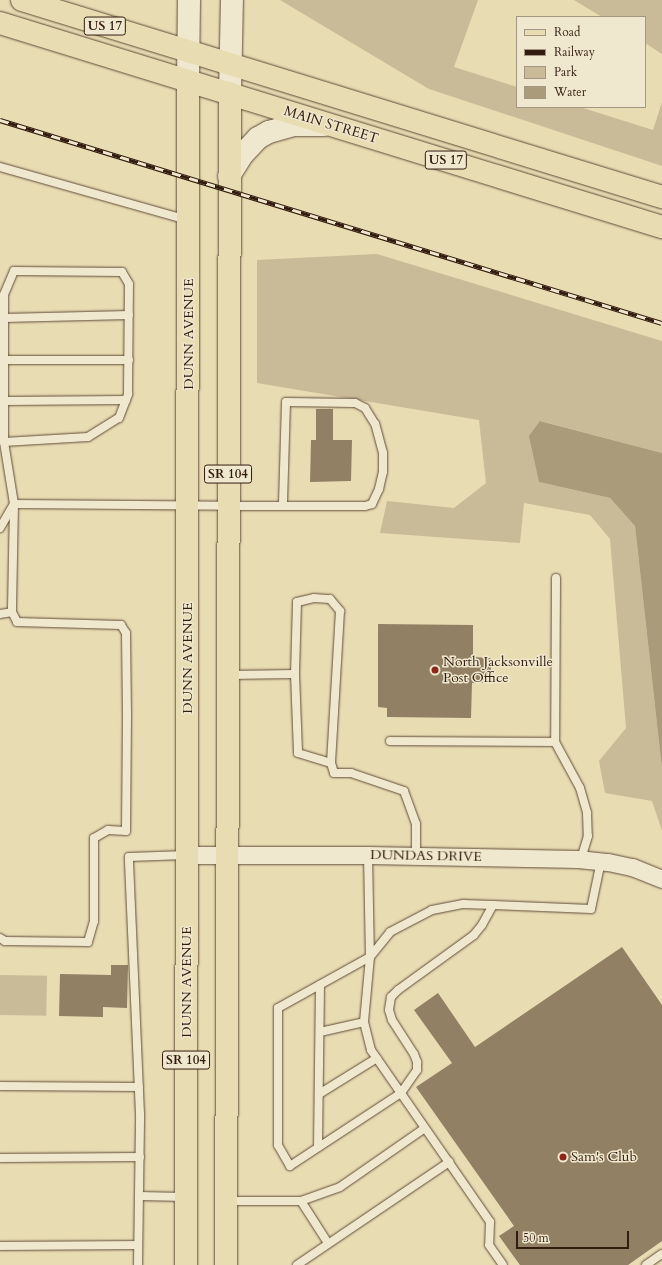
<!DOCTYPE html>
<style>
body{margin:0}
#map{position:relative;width:662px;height:1265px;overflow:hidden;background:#e8dcb3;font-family:Cardo,serif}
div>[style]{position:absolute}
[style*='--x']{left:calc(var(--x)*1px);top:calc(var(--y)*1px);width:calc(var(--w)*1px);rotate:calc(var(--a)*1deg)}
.green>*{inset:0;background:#c9bb97;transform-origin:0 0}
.water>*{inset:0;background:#aa9b7b}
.building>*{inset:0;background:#918064}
.roads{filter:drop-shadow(0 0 1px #604c38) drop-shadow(0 0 1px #604c38)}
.lane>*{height:8px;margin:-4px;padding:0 4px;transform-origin:4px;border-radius:4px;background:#f0e8ce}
.street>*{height:17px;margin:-8.5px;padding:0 8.5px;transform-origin:8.5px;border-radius:8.5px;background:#f0e8ce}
.secondary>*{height:22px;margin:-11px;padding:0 11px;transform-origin:11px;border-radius:11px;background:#f0e8ce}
.primary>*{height:22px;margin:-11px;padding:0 11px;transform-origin:11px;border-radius:11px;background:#e8dcb3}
.rail>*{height:4.5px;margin-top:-2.25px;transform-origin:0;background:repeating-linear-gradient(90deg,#f0e8ce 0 9px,#321c0f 0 18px);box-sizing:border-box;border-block:1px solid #321c0f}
.dots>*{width:11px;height:11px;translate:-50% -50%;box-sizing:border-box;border:2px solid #f0e8ce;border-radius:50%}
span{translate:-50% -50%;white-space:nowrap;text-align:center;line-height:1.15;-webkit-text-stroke:3px #f0e8ce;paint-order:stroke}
.shield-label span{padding:1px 3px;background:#f0e8ce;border:1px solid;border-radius:3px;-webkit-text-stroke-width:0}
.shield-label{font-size:13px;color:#321c0f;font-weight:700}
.street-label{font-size:14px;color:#321c0f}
.poi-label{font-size:14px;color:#321c0f}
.left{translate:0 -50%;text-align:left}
.legend{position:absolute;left:516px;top:16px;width:130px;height:92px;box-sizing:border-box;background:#f0e8ce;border:1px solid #a49682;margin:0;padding:5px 7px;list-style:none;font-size:12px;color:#321c0f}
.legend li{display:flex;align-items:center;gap:8px;height:20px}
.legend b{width:20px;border:1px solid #a49682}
.scale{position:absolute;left:516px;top:1231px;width:113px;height:18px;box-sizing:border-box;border:2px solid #321c0f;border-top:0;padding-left:5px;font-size:12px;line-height:14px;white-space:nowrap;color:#321c0f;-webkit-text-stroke:3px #f0e8ce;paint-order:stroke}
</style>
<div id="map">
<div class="green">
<i style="clip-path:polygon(280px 0,478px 0,454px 67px,517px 87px,517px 107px,580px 107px,653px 130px,662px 102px,662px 166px,429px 89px)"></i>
<i style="clip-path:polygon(574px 0,662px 0,662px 54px,645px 43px,645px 17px,602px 17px)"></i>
<i style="clip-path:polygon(377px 254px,662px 341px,662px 453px,541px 421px,539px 482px,610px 498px,635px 526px,662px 769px,662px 831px,652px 801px,605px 793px,599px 761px,626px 728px,610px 539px,590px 515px,524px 503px,520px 543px,380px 533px,387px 501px,454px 508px,486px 483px,479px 420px,257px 383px,257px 260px)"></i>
<i style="left:0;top:975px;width:47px;height:40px;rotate:1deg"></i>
</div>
<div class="water">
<i style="clip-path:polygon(540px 421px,662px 453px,662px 769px,635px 526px,610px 498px,539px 482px,529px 436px)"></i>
</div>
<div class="building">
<i style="clip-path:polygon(316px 409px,333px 409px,333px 440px,352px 440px,351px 481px,310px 482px,311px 440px,316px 440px)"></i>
<i style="clip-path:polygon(378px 624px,473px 625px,473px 657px,491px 658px,491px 683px,472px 683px,471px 718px,387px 717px,387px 708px,378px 707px)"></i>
<i style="clip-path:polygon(622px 947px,662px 1005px,662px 1241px,628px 1265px,520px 1265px,499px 1236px,514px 1226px,416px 1087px,452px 1063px,414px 1010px,438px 993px,475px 1047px)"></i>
<i style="clip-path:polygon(111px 965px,128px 965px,127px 1008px,103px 1007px,103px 1017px,59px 1016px,60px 974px,111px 975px)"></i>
</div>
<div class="roads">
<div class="lane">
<i style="--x:0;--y:167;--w:194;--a:15.8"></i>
<i style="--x:4;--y:318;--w:125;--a:-1.4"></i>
<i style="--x:4;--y:360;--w:125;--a:0"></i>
<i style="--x:4;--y:401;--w:122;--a:-0.5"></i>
<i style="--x:4;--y:442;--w:84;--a:-3.4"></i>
<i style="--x:88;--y:437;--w:36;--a:-32"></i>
<i style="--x:119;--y:418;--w:26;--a:-69"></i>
<i style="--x:128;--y:394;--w:110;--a:-89.5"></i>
<i style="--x:129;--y:284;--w:14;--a:-120"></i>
<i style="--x:122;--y:272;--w:108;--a:-179.5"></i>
<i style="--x:14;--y:271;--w:26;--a:113"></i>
<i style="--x:4;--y:295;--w:147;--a:90"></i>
<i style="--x:4;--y:442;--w:63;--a:80.8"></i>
<i style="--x:14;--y:504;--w:214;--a:0.5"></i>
<i style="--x:228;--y:506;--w:137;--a:0"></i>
<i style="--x:365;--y:506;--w:7;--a:-16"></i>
<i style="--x:372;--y:504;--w:17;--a:-65"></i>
<i style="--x:379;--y:489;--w:17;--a:-77"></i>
<i style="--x:383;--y:472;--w:19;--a:-90"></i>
<i style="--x:383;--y:453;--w:30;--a:-105"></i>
<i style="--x:375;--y:424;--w:19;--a:-122"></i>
<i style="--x:365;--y:408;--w:11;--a:-153"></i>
<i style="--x:355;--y:403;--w:69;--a:-179.2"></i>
<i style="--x:286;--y:402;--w:104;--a:91.7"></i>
<i style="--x:0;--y:528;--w:28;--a:-60"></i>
<i style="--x:14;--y:504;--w:108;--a:91.1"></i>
<i style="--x:12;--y:612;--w:11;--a:63"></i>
<i style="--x:17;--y:622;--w:104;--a:1.7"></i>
<i style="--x:121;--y:625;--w:9;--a:58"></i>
<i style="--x:126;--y:633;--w:83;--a:89.3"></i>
<i style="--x:127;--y:716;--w:115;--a:90.5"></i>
<i style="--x:126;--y:831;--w:18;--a:-177"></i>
<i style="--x:108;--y:830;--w:16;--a:150"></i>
<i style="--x:94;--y:838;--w:83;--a:90"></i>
<i style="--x:94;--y:921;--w:22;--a:106"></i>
<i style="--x:88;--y:942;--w:83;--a:-179.3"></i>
<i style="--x:5;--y:941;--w:6;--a:-149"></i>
<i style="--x:556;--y:578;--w:164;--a:90.3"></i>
<i style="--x:555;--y:742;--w:52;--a:61.5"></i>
<i style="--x:580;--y:788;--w:26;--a:74"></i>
<i style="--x:587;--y:813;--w:23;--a:88"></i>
<i style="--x:588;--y:836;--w:24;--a:107"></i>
<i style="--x:0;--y:614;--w:12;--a:-9"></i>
<i style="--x:295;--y:674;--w:72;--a:-88.4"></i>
<i style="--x:297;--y:602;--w:17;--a:-13"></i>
<i style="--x:314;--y:598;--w:16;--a:4"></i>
<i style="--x:330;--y:599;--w:16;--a:50"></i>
<i style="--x:340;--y:611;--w:152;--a:93.4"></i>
<i style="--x:229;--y:675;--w:66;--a:-0.9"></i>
<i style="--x:295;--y:674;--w:79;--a:87.8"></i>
<i style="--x:298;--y:753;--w:34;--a:17"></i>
<i style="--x:331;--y:763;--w:10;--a:73"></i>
<i style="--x:334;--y:773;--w:17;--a:0"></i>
<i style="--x:351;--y:773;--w:56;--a:18.8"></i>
<i style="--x:404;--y:791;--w:35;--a:70"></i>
<i style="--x:416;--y:824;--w:32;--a:90"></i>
<i style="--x:390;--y:741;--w:165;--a:0.3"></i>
<i style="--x:368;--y:855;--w:102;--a:88.9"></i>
<i style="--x:370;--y:957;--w:65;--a:95.3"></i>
<i style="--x:364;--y:1022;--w:29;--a:76"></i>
<i style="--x:371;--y:1050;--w:209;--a:55.3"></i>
<i style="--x:490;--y:1222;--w:23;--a:92"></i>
<i style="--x:489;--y:1245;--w:24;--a:55"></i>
<i style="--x:493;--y:905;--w:23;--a:119"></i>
<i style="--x:482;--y:925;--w:13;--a:129"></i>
<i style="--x:474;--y:935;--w:94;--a:144.1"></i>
<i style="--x:398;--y:990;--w:10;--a:135"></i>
<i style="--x:391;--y:997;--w:13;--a:99"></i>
<i style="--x:389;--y:1010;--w:10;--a:73"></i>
<i style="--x:392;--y:1020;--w:40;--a:57.1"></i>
<i style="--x:414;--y:1054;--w:9;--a:69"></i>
<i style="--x:417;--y:1062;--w:8;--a:90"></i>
<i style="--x:417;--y:1070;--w:28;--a:125"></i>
<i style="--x:401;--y:1093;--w:133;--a:146.7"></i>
<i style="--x:290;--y:1166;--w:24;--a:-120"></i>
<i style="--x:278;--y:1145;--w:137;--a:-90"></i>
<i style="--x:278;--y:1008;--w:105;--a:-29"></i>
<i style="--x:370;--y:957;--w:32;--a:-51"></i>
<i style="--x:390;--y:932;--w:47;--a:-27.6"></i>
<i style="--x:432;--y:910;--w:32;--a:-11"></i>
<i style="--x:463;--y:904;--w:30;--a:2"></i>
<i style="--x:493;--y:905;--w:98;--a:2.3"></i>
<i style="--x:591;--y:909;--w:49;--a:-78.2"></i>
<i style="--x:320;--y:1032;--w:45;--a:-12.8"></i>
<i style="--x:0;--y:1086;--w:139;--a:0.4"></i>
<i style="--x:319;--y:1094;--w:68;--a:-31.8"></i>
<i style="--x:318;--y:1147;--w:162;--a:-89.3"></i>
<i style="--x:0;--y:1158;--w:140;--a:-0.4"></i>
<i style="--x:139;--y:1196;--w:46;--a:1.2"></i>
<i style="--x:227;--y:1201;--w:74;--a:0"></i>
<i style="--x:301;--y:1201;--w:41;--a:-19.7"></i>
<i style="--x:340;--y:1187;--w:103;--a:-34.8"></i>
<i style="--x:301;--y:1201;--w:50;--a:57.3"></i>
<i style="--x:0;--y:1246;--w:138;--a:-0.4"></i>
<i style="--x:138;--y:1265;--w:151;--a:-89.2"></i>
<i style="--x:140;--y:1114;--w:257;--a:-92.5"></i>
<i style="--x:129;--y:857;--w:57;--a:-2"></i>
<i style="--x:297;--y:1265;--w:184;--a:-34.1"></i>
<i style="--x:646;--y:1265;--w:19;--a:-35"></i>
</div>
<div class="street">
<i style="--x:187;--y:855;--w:181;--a:0"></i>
<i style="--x:368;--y:855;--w:210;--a:1.1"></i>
<i style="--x:578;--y:859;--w:30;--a:6"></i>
<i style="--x:608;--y:862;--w:25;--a:12"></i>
<i style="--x:632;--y:867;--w:32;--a:22"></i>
</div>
<div class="secondary">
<i style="--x:188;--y:81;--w:81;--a:-89.3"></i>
<i style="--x:230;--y:93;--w:93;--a:-88.8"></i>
<i style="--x:229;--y:176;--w:26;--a:-58"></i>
<i style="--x:243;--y:154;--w:22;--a:-47"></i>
<i style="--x:258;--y:138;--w:13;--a:-29"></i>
<i style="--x:269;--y:132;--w:25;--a:-16"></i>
<i style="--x:293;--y:125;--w:31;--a:0"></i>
</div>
<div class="primary">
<i style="--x:22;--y:0;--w:670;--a:17.11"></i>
<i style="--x:0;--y:23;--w:693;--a:17.13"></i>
<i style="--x:186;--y:1265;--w:1184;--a:-89.9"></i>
<i style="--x:226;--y:1265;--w:1172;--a:-89.8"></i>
</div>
</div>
<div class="rail">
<i style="--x:0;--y:120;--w:692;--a:17.05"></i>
</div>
<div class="dots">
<i style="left:435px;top:670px;background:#8f2418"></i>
<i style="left:563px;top:1157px;background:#8f2418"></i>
</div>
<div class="shield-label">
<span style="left:105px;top:26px">US 17</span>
<span style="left:446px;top:160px">US 17</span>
<span style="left:228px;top:474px">SR 104</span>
<span style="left:186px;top:1060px">SR 104</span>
</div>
<div class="street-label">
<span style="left:331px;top:125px;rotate:17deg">MAIN STREET</span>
<span style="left:189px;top:334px;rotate:-90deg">DUNN AVENUE</span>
<span style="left:188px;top:658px;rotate:-90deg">DUNN AVENUE</span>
<span style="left:426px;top:856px;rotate:1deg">DUNDAS DRIVE</span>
<span style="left:187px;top:982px;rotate:-90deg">DUNN AVENUE</span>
</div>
<div class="poi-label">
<span class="left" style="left:443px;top:670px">North Jacksonville<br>Post Office</span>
<span class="left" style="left:571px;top:1157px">Sam's Club</span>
</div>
<ul class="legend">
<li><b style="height:5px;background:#e8dcb3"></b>Road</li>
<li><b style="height:5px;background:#321c0f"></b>Railway</li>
<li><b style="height:11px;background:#c9bb97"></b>Park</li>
<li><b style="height:11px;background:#aa9b7b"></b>Water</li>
</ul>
<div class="scale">50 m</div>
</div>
